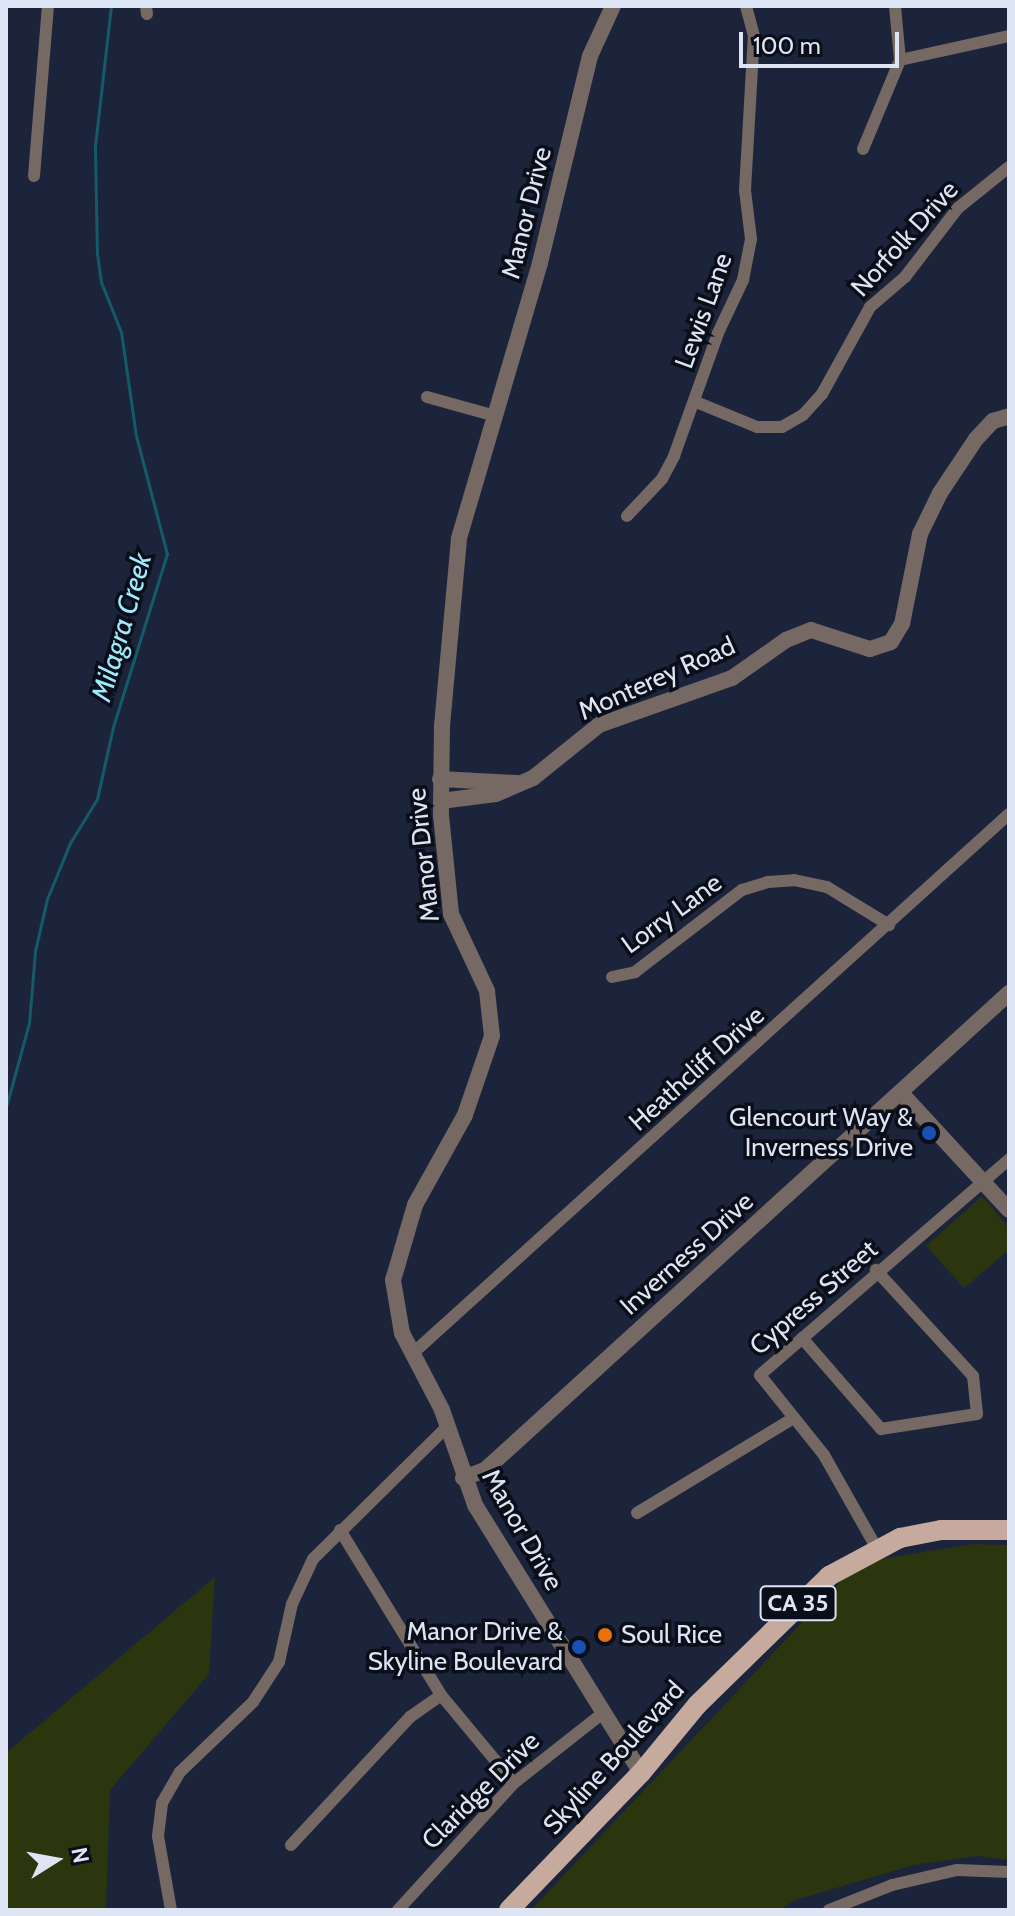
<!DOCTYPE html>
<style>
body{margin:0}
#map{position:relative;width:1015px;height:1916px;overflow:hidden;background:#1c243c;font-family:Cabin,sans-serif}
div>[style]{position:absolute}
[style*='--x']{left:calc(var(--x)*1px);top:calc(var(--y)*1px);width:calc(var(--w)*1px);rotate:calc(var(--a)*1deg)}
.green>*{inset:0;background:#2b350e}
.stream>*{height:3px;margin:-1.5px;padding:0 1.5px;transform-origin:1.5px;border-radius:1.5px;background:#155a69}
.minor>*{height:12px;margin:-6px;padding:0 6px;transform-origin:6px;border-radius:6px;background:#766862}
.tertiary>*{height:16px;margin:-8px;padding:0 8px;transform-origin:8px;border-radius:8px;background:#766862}
.primary>*{height:20px;margin:-10px;padding:0 10px;transform-origin:10px;border-radius:10px;background:#c7aa9e}
.dots>*{width:22px;height:22px;translate:-50% -50%;box-sizing:border-box;border:4px solid #0a0e18;border-radius:50%}
span{translate:-50% -50%;white-space:nowrap;text-align:center;line-height:1.15;-webkit-text-stroke:7px #0a0e18;paint-order:stroke}
.shield-label span{padding:2px 6px;background:#0a0e18;border:2px solid;border-radius:6px;-webkit-text-stroke-width:0}
.shield-label{font-size:24px;color:#dde4f3;font-weight:700}
.street-label{font-size:26px;color:#dde4f3}
.poi-label{font-size:26px;color:#dde4f3}
.right{translate:-100% -50%;text-align:right}
.left{translate:0 -50%;text-align:left}
.water-label{font-size:28px;color:#9febfe;font-style:italic}
.frame{position:absolute;inset:0;border:8px solid #dde4f3;pointer-events:none}
.north{position:absolute;left:16px;top:1820px;width:80px;height:80px;-webkit-text-stroke:6px #0a0e18;paint-order:stroke;rotate:79deg;font-size:22px;font-weight:700;line-height:32px;text-align:center;color:#dde4f3}
.north::after{content:'';display:block;margin:auto;width:28px;height:36px;background:#dde4f3;clip-path:polygon(50% 0,100% 100%,50% 72%,0 100%)}
.scale{position:absolute;left:739px;top:32px;width:160px;height:36px;box-sizing:border-box;border:4px solid #dde4f3;border-top:0;padding-left:10px;font-size:24px;line-height:28px;white-space:nowrap;color:#dde4f3;-webkit-text-stroke:6px #0a0e18;paint-order:stroke}
</style>
<div id="map">
<div class="green">
<i style="clip-path:polygon(982px 1196px,1009px 1228px,1009px 1250px,964px 1288px,926px 1246px)"></i>
<i style="clip-path:polygon(973px 1544px,1009px 1545px,1009px 1860px,977px 1856px,914px 1865px,795px 1900px,780px 1910px,531px 1910px,845px 1577px,873px 1560px)"></i>
<i style="clip-path:polygon(215px 1577px,209px 1674px,110px 1790px,106px 1910px,6px 1910px,6px 1753px)"></i>
</div>
<div class="stream">
<i style="--x:6;--y:1107;--w:87;--a:-74.7"></i>
<i style="--x:29;--y:1023;--w:72;--a:-85.2"></i>
<i style="--x:35;--y:951;--w:53;--a:-77"></i>
<i style="--x:47;--y:899;--w:61;--a:-67.7"></i>
<i style="--x:70;--y:843;--w:52;--a:-58.5"></i>
<i style="--x:97;--y:799;--w:74;--a:-77.5"></i>
<i style="--x:113;--y:727;--w:181;--a:-72.7"></i>
<i style="--x:167;--y:554;--w:122;--a:-104.7"></i>
<i style="--x:136;--y:436;--w:105;--a:-98.2"></i>
<i style="--x:121;--y:332;--w:54;--a:-111.8"></i>
<i style="--x:101;--y:282;--w:28;--a:-98"></i>
<i style="--x:97;--y:254;--w:108;--a:-91.1"></i>
<i style="--x:95;--y:146;--w:141;--a:-83.5"></i>
</div>
<div class="minor">
<i style="--x:146;--y:6;--w:8;--a:83"></i>
<i style="--x:900;--y:60;--w:112;--a:-12.4"></i>
<i style="--x:863;--y:149;--w:96;--a:-67.4"></i>
<i style="--x:900;--y:60;--w:54;--a:-95.3"></i>
<i style="--x:34;--y:176;--w:171;--a:-85.3"></i>
<i style="--x:427;--y:397;--w:71;--a:15.6"></i>
<i style="--x:696;--y:402;--w:66;--a:22.3"></i>
<i style="--x:757;--y:427;--w:25;--a:0"></i>
<i style="--x:782;--y:427;--w:24;--a:-30"></i>
<i style="--x:803;--y:415;--w:28;--a:-48"></i>
<i style="--x:822;--y:394;--w:99;--a:-61.1"></i>
<i style="--x:870;--y:307;--w:46;--a:-40.6"></i>
<i style="--x:905;--y:277;--w:87;--a:-52.5"></i>
<i style="--x:958;--y:208;--w:65;--a:-38.8"></i>
<i style="--x:627;--y:516;--w:51;--a:-46.6"></i>
<i style="--x:662;--y:479;--w:26;--a:-62"></i>
<i style="--x:674;--y:456;--w:131;--a:-70.3"></i>
<i style="--x:718;--y:333;--w:59;--a:-64.7"></i>
<i style="--x:743;--y:280;--w:42;--a:-79"></i>
<i style="--x:751;--y:239;--w:49;--a:-97"></i>
<i style="--x:745;--y:190;--w:154;--a:-86.7"></i>
<i style="--x:754;--y:36;--w:31;--a:-105"></i>
<i style="--x:612;--y:977;--w:24;--a:-12"></i>
<i style="--x:635;--y:972;--w:135;--a:-37.5"></i>
<i style="--x:742;--y:890;--w:27;--a:-17"></i>
<i style="--x:768;--y:882;--w:26;--a:-4"></i>
<i style="--x:794;--y:880;--w:34;--a:12"></i>
<i style="--x:827;--y:887;--w:73;--a:31.5"></i>
<i style="--x:802;--y:1338;--w:121;--a:49"></i>
<i style="--x:881;--y:1429;--w:97;--a:-8.9"></i>
<i style="--x:977;--y:1414;--w:38;--a:-96"></i>
<i style="--x:973;--y:1376;--w:144;--a:-132.5"></i>
<i style="--x:412;--y:1354;--w:805;--a:-42.13"></i>
<i style="--x:637;--y:1513;--w:181;--a:-31.2"></i>
<i style="--x:340;--y:1530;--w:193;--a:58.5"></i>
<i style="--x:441;--y:1695;--w:114;--a:50.3"></i>
<i style="--x:876;--y:1547;--w:106;--a:-119.5"></i>
<i style="--x:824;--y:1455;--w:102;--a:-128.7"></i>
<i style="--x:760;--y:1375;--w:330;--a:-40.9"></i>
<i style="--x:291;--y:1845;--w:175;--a:-47.1"></i>
<i style="--x:410;--y:1717;--w:38;--a:-35"></i>
<i style="--x:171;--y:1910;--w:75;--a:-100"></i>
<i style="--x:158;--y:1836;--w:33;--a:-83"></i>
<i style="--x:162;--y:1803;--w:36;--a:-60"></i>
<i style="--x:180;--y:1772;--w:101;--a:-43.8"></i>
<i style="--x:253;--y:1702;--w:48;--a:-57"></i>
<i style="--x:279;--y:1662;--w:59;--a:-77.4"></i>
<i style="--x:292;--y:1604;--w:50;--a:-65"></i>
<i style="--x:313;--y:1559;--w:190;--a:-44.6"></i>
<i style="--x:398;--y:1910;--w:172;--a:-47.6"></i>
<i style="--x:514;--y:1783;--w:113;--a:-38.2"></i>
<i style="--x:829;--y:1910;--w:68;--a:-21.6"></i>
<i style="--x:892;--y:1885;--w:67;--a:-13"></i>
<i style="--x:957;--y:1870;--w:52;--a:2.2"></i>
</div>
<div class="tertiary">
<i style="--x:613;--y:6;--w:55;--a:114.7"></i>
<i style="--x:590;--y:56;--w:213;--a:103.6"></i>
<i style="--x:540;--y:263;--w:288;--a:106.4"></i>
<i style="--x:459;--y:539;--w:189;--a:95.2"></i>
<i style="--x:442;--y:727;--w:88;--a:90.7"></i>
<i style="--x:441;--y:815;--w:100;--a:84.2"></i>
<i style="--x:451;--y:914;--w:85;--a:64.9"></i>
<i style="--x:487;--y:991;--w:45;--a:83.7"></i>
<i style="--x:492;--y:1036;--w:83;--a:108.9"></i>
<i style="--x:465;--y:1115;--w:103;--a:119.1"></i>
<i style="--x:415;--y:1205;--w:78;--a:106.3"></i>
<i style="--x:393;--y:1280;--w:54;--a:80.4"></i>
<i style="--x:402;--y:1333;--w:87;--a:62.5"></i>
<i style="--x:442;--y:1410;--w:101;--a:70.8"></i>
<i style="--x:475;--y:1505;--w:315;--a:58.2"></i>
<i style="--x:440;--y:779;--w:77;--a:3"></i>
<i style="--x:441;--y:801;--w:55;--a:-7.3"></i>
<i style="--x:496;--y:794;--w:40;--a:-23.4"></i>
<i style="--x:533;--y:778;--w:85;--a:-38.8"></i>
<i style="--x:599;--y:725;--w:141;--a:-19.5"></i>
<i style="--x:732;--y:678;--w:66;--a:-35.1"></i>
<i style="--x:786;--y:640;--w:27;--a:-22"></i>
<i style="--x:811;--y:630;--w:62;--a:17.9"></i>
<i style="--x:870;--y:649;--w:22;--a:-18"></i>
<i style="--x:891;--y:642;--w:21;--a:-59"></i>
<i style="--x:902;--y:624;--w:92;--a:-78.7"></i>
<i style="--x:920;--y:534;--w:46;--a:-64"></i>
<i style="--x:940;--y:493;--w:65;--a:-56.3"></i>
<i style="--x:976;--y:439;--w:25;--a:-47"></i>
<i style="--x:993;--y:421;--w:17;--a:-17"></i>
<i style="--x:901;--y:1093;--w:159;--a:47.3"></i>
<i style="--x:463;--y:1478;--w:23;--a:-20"></i>
<i style="--x:485;--y:1470;--w:709;--a:-42.31"></i>
</div>
<div class="primary">
<i style="--x:509;--y:1910;--w:190;--a:-46.1"></i>
<i style="--x:641;--y:1773;--w:88;--a:-50.5"></i>
<i style="--x:697;--y:1705;--w:185;--a:-44.3"></i>
<i style="--x:829;--y:1576;--w:81;--a:-28.2"></i>
<i style="--x:900;--y:1538;--w:42;--a:-11"></i>
<i style="--x:941;--y:1530;--w:68;--a:0"></i>
</div>
<div class="dots">
<i style="left:929px;top:1133px;background:#1a4fb4"></i>
<i style="left:605px;top:1635px;background:#e8710a"></i>
<i style="left:579px;top:1647px;background:#1a4fb4"></i>
</div>
<div class="shield-label">
<span style="left:798px;top:1603px">CA 35</span>
</div>
<div class="street-label">
<span style="left:527px;top:213px;rotate:-76deg">Manor Drive</span>
<span style="left:905px;top:239px;rotate:-48deg">Norfolk Drive</span>
<span style="left:704px;top:311px;rotate:-70deg">Lewis Lane</span>
<span style="left:657px;top:679px;rotate:-24deg">Monterey Road</span>
<span style="left:424px;top:855px;rotate:-96deg">Manor Drive</span>
<span style="left:672px;top:914px;rotate:-36deg">Lorry Lane</span>
<span style="left:697px;top:1069px;rotate:-42deg">Heathcliff Drive</span>
<span style="left:687px;top:1254px;rotate:-42deg">Inverness Drive</span>
<span style="left:814px;top:1298px;rotate:-41deg">Cypress Street</span>
<span style="left:522px;top:1530px;rotate:60deg">Manor Drive</span>
<span style="left:614px;top:1758px;rotate:-48deg">Skyline Boulevard</span>
<span style="left:481px;top:1791px;rotate:-45deg">Claridge Drive</span>
</div>
<div class="poi-label">
<span class="right" style="left:913px;top:1133px">Glencourt Way &amp;<br>Inverness Drive</span>
<span class="right" style="left:563px;top:1647px">Manor Drive &amp;<br>Skyline Boulevard</span>
<span class="left" style="left:621px;top:1635px">Soul Rice</span>
</div>
<div class="water-label">
<span style="left:121px;top:627px;rotate:-74deg">Milagra Creek</span>
</div>
<div class="frame"></div>
<div class="north">N</div>
<div class="scale">100 m</div>
</div>
